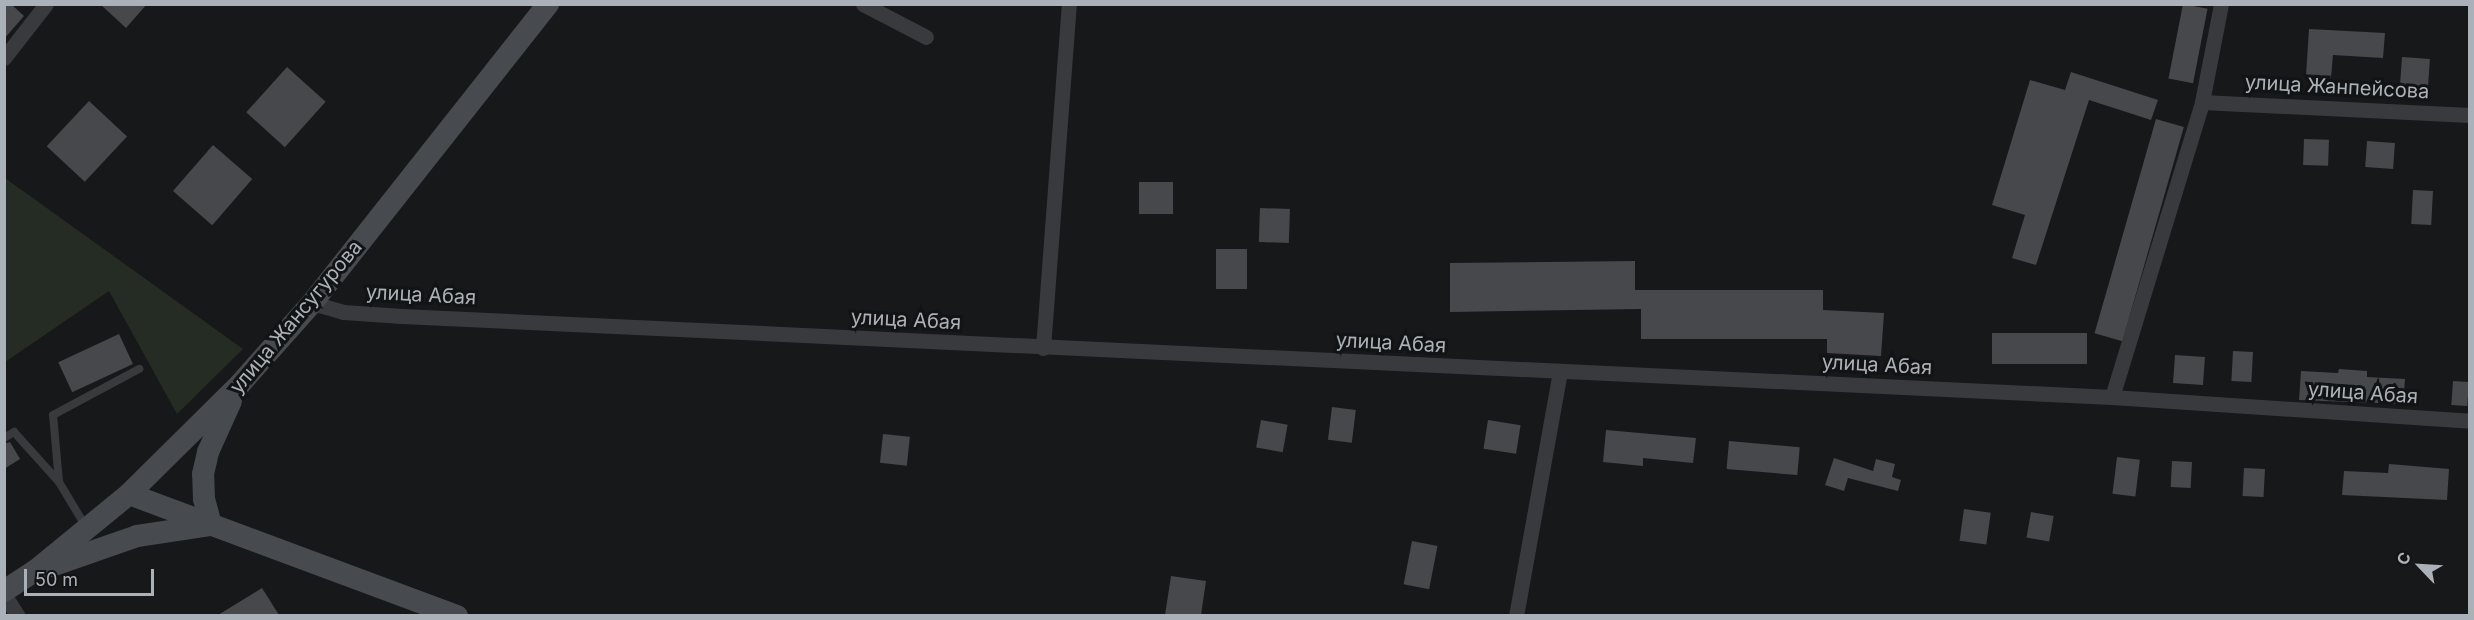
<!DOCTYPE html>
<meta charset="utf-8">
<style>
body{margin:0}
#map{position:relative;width:2474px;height:620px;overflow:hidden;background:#171819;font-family:Inter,sans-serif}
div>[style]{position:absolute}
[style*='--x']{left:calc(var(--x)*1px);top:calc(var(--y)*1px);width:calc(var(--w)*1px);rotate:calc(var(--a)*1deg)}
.green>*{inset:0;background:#242c24}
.building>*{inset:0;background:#46484c;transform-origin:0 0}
.lane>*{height:8px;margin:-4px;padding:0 4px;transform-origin:4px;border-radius:4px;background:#393a3e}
.street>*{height:15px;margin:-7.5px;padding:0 7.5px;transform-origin:7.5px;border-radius:7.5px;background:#393a3e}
.secondary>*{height:22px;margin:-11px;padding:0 11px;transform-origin:11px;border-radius:11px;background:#474a4e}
span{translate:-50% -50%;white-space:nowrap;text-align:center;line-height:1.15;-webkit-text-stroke:6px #121314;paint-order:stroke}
.street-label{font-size:20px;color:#abb1b8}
.frame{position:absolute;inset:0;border:6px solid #abb1b8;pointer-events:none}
.north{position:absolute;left:2390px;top:536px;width:60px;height:60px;-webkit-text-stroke:4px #121314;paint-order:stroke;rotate:295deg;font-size:16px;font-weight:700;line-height:24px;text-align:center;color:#abb1b8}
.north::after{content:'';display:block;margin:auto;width:21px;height:27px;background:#abb1b8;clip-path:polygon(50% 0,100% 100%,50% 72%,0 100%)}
.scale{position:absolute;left:24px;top:569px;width:130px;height:27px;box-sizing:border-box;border:3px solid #abb1b8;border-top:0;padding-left:8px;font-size:18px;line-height:21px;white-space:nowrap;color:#abb1b8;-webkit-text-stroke:4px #121314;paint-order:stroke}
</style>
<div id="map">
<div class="green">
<i style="clip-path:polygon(5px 178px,243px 349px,177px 414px,109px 291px,5px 362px)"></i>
</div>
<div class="building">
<i style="clip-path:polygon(4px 4px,11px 4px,24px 16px,4px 39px)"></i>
<i style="clip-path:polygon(100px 4px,147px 4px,126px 28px)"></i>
<i style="left:2183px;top:4px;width:25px;height:76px;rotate:11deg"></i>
<i style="clip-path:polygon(2309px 29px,2385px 33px,2383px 58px,2333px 55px,2331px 78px,2306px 76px)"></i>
<i style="left:2402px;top:57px;width:28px;height:31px;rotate:4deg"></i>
<i style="left:287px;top:67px;width:52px;height:61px;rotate:42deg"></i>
<i style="clip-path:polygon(2071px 72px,2158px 100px,2151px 120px,2089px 100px,2036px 265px,2012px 258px,2025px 215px,1992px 205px,2030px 80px,2065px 90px)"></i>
<i style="left:89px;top:101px;width:52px;height:62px;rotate:43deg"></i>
<i style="left:2156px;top:119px;width:29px;height:223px;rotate:16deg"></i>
<i style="left:2304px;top:139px;width:25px;height:26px;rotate:2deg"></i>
<i style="left:2367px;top:141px;width:28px;height:26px;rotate:4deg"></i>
<i style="left:213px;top:145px;width:52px;height:61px;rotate:41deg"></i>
<i style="left:1139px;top:182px;width:34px;height:32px"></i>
<i style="left:2413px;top:190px;width:20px;height:34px;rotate:3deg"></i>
<i style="left:1260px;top:208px;width:30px;height:34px;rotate:2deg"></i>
<i style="left:1216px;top:249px;width:31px;height:40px"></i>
<i style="clip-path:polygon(1635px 261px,1635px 290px,1823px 290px,1823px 310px,1884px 313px,1881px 356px,1827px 353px,1827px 339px,1641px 339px,1641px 309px,1450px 312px,1450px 263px)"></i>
<i style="left:1992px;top:333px;width:95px;height:31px"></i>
<i style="left:119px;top:334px;width:33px;height:67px;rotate:65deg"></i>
<i style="left:2233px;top:351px;width:20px;height:30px;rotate:3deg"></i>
<i style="left:2175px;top:355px;width:30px;height:28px;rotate:4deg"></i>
<i style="clip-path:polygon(2339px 369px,2367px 371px,2367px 377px,2405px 379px,2403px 404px,2299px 400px,2301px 371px,2338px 373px)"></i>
<i style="left:2453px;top:381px;width:16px;height:24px;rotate:4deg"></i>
<i style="left:1332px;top:407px;width:24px;height:33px;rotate:7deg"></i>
<i style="left:1261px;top:420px;width:27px;height:28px;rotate:10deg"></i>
<i style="left:1488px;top:420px;width:33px;height:29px;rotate:9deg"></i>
<i style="clip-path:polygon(1606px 430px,1696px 438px,1693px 463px,1643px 458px,1643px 466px,1603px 462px)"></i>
<i style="left:883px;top:434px;width:27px;height:29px;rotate:6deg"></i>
<i style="left:1729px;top:441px;width:71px;height:28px;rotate:5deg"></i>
<i style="clip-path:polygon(10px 442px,20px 459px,4px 469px,4px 444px)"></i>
<i style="left:2117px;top:457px;width:23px;height:37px;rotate:7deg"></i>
<i style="clip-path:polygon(1834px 458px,1873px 471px,1876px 459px,1895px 464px,1892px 477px,1901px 480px,1898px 491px,1848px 478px,1844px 491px,1825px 485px)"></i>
<i style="left:2172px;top:461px;width:20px;height:26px;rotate:3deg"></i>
<i style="clip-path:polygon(2389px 464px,2449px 469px,2447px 500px,2342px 495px,2344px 471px,2388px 473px)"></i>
<i style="left:2244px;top:468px;width:21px;height:28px;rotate:3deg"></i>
<i style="left:1964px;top:509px;width:27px;height:32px;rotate:8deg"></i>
<i style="left:2031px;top:512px;width:23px;height:26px;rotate:10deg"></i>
<i style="left:1412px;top:541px;width:26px;height:44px;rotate:11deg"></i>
<i style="clip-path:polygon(1171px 576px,1206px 581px,1201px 615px,1165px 615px)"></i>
<i style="clip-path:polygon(262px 588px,279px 615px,218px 615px)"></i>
</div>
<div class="lane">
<i style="--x:4;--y:438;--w:12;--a:-31"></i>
<i style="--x:14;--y:432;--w:67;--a:48"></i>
<i style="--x:86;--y:527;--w:52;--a:-121"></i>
<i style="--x:59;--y:482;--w:67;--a:-95.1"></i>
<i style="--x:53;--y:415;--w:98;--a:-28.1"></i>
</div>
<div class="street">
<i style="--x:863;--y:4;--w:71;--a:27.6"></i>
<i style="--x:4;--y:58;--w:68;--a:-52.1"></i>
<i style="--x:2202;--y:102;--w:268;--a:2.8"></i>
<i style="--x:312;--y:303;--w:32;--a:16"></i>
<i style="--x:343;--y:312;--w:59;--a:3.9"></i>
<i style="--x:402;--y:316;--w:1712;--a:2.71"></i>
<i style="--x:2112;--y:397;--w:359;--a:3.8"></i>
<i style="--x:1043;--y:348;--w:345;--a:-85.7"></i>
<i style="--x:2112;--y:397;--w:308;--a:-73"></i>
<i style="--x:2202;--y:102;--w:100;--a:-79"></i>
<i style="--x:4;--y:594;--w:26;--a:58"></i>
<i style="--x:1516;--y:616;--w:248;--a:-79.8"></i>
</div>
<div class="secondary">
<i style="--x:129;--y:494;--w:350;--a:20.4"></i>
<i style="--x:51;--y:566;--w:91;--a:-19.2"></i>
<i style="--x:137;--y:536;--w:75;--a:-8.5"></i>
<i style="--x:211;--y:525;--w:27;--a:-105"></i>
<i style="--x:204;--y:499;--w:25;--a:-92"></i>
<i style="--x:203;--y:474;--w:23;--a:-77"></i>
<i style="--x:208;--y:452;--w:56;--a:-65.7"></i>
<i style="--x:4;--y:591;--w:37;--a:-33"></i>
<i style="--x:35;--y:571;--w:122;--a:-39.3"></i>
<i style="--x:129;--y:494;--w:156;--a:-44.7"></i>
<i style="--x:240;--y:384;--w:108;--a:-48.4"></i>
<i style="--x:312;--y:303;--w:381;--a:-51.7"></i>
</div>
<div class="street-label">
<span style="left:2337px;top:87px;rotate:3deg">улица Жанпейсова</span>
<span style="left:421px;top:295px;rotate:3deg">улица Абая</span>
<span style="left:296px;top:317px;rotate:-50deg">улица Жансугурова</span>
<span style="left:906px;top:320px;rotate:3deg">улица Абая</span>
<span style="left:1391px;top:343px;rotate:3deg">улица Абая</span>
<span style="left:1877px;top:365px;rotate:3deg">улица Абая</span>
<span style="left:2363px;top:393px;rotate:4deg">улица Абая</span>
</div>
<div class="frame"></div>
<div class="north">С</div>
<div class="scale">50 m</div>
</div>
